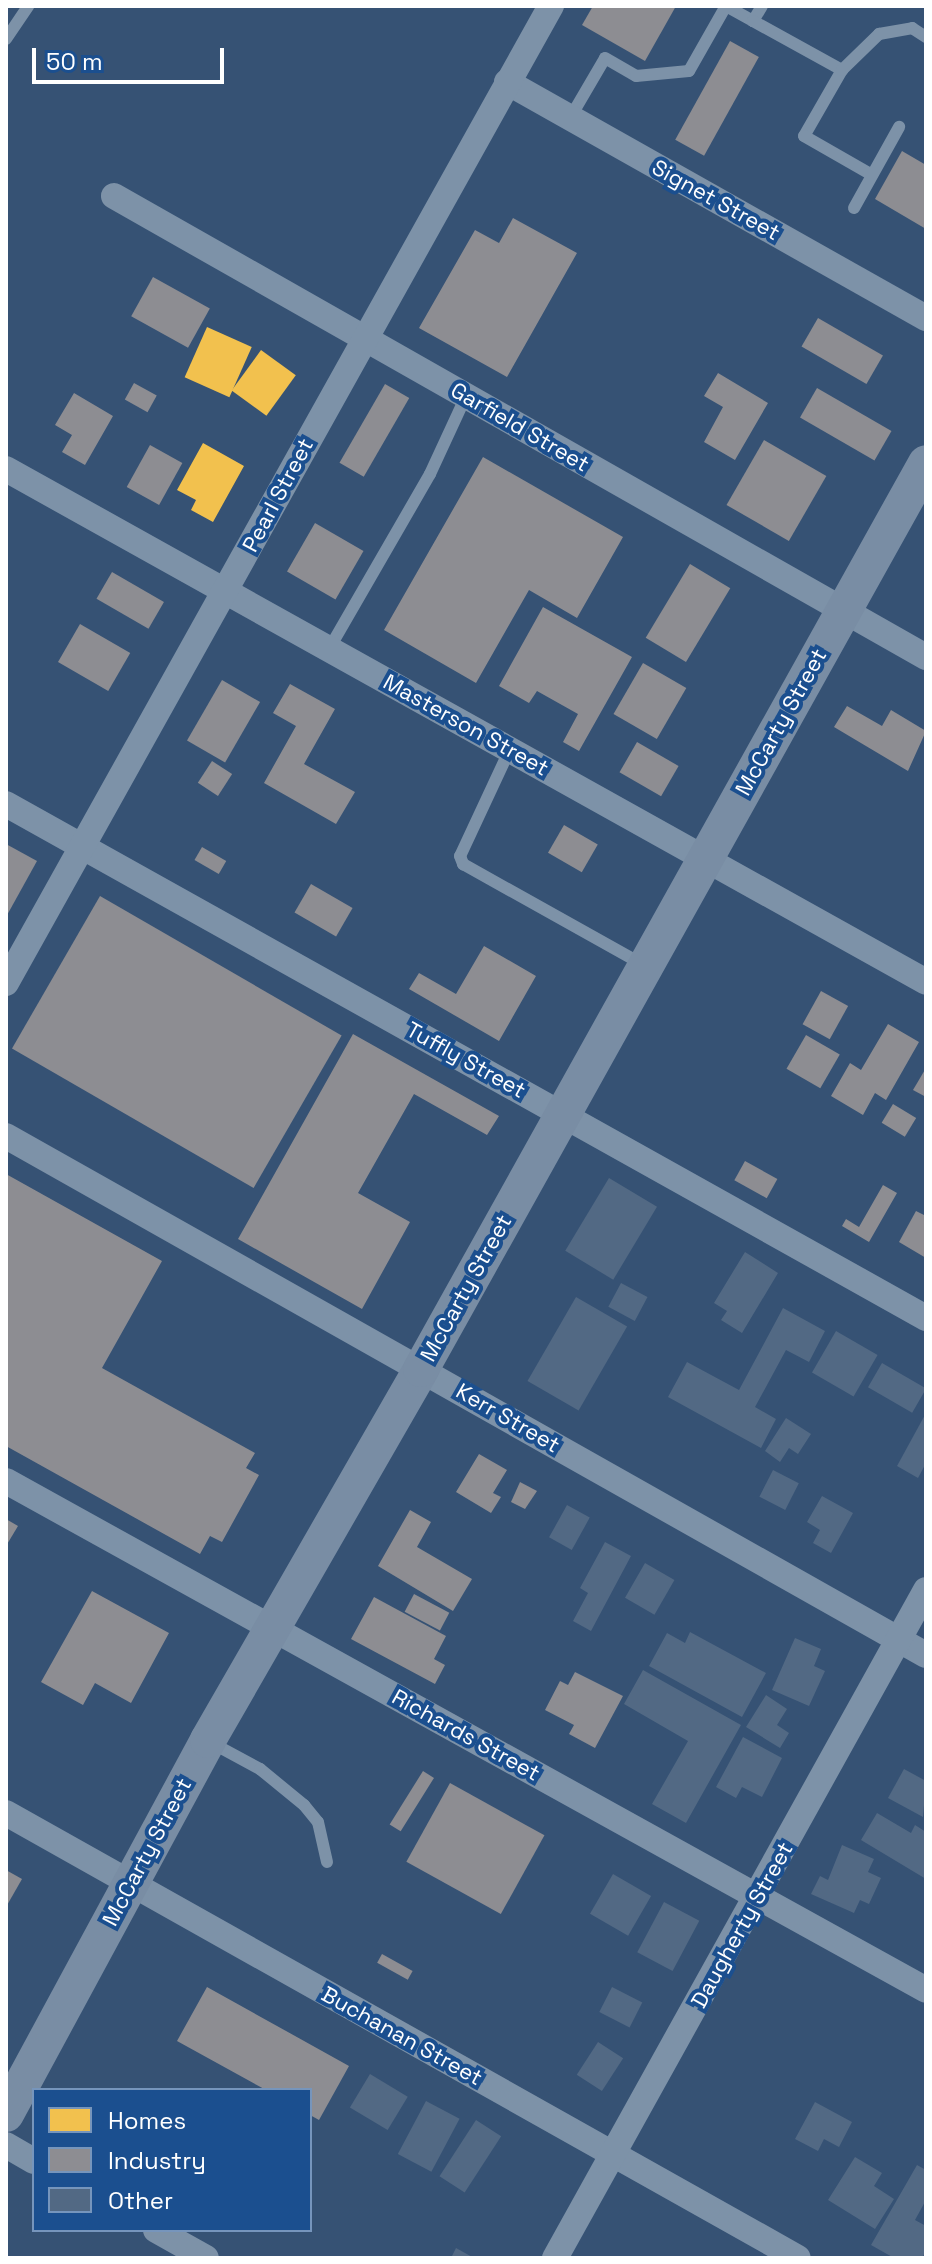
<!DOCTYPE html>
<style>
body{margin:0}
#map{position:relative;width:932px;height:2264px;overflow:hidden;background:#365274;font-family:"Space Grotesk",sans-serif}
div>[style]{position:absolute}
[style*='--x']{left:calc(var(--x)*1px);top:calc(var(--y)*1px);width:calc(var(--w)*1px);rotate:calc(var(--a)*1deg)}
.homes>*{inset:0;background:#f2c14e;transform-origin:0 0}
.industry>*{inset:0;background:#8d8d92;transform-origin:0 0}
.building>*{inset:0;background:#526984;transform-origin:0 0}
.lane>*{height:12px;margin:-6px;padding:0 6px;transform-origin:6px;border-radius:6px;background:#7d92a8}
.street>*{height:26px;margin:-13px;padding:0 13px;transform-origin:13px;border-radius:13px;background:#7d92a8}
.secondary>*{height:36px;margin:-18px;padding:0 18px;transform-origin:18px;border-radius:18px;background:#798da4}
span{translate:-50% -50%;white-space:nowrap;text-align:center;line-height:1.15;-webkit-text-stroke:8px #1b4f8f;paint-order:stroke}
.street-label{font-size:22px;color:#fff}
.frame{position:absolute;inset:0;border:8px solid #fff;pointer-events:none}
.legend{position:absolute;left:32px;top:2088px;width:280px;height:144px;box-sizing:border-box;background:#1b4f8f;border:2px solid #7695bc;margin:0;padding:10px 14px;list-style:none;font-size:24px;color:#fff}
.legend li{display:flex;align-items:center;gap:16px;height:40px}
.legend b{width:40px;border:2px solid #7695bc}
.scale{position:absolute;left:32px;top:48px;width:192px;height:36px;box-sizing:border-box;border:4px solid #fff;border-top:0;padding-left:10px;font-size:24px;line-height:28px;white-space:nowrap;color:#fff;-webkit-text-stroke:6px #1b4f8f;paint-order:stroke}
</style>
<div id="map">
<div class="homes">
<i style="left:207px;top:327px;width:49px;height:55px;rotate:24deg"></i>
<i style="left:261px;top:350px;width:43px;height:50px;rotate:36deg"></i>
<i style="clip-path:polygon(203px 443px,244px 466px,213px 522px,191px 510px,196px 500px,177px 490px)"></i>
</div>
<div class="industry">
<i style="clip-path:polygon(593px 6px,676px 6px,645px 61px,582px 25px)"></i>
<i style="left:730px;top:41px;width:33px;height:113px;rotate:29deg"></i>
<i style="clip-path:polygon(902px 151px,926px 165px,926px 229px,875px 199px)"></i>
<i style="clip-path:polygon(513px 218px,577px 253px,507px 377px,419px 328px,475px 230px,499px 243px)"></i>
<i style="left:153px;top:277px;width:65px;height:45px;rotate:29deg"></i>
<i style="left:818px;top:318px;width:75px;height:33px;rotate:30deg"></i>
<i style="clip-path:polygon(718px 373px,768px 403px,735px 460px,704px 442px,723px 407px,704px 396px)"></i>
<i style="left:134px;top:383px;width:26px;height:19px;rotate:29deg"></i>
<i style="left:385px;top:384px;width:28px;height:91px;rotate:30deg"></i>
<i style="left:817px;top:388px;width:86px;height:34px;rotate:30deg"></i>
<i style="clip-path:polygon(74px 393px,113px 416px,85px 465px,62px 452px,72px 435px,55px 425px)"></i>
<i style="left:764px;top:440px;width:72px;height:75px;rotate:30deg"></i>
<i style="left:150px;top:445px;width:37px;height:48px;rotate:29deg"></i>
<i style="clip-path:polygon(483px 457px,623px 537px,577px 618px,529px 590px,476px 683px,384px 630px)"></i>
<i style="left:315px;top:523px;width:56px;height:56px;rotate:30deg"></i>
<i style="left:690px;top:564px;width:47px;height:86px;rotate:31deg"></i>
<i style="left:112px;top:572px;width:60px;height:31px;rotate:30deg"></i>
<i style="clip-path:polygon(543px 607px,632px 657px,579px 751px,563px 742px,578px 714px,537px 691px,529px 703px,499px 686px)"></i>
<i style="left:80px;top:624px;width:58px;height:44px;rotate:30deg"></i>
<i style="left:643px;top:663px;width:50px;height:59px;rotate:30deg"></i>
<i style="left:222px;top:680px;width:44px;height:70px;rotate:30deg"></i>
<i style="clip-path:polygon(290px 684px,335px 709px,304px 764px,355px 792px,336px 824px,264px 783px,296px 726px,273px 713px)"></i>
<i style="clip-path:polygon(847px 706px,882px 726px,891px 710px,926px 731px,908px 771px,834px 727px)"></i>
<i style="left:637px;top:742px;width:48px;height:35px;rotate:30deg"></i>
<i style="left:212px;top:761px;width:24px;height:26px;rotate:33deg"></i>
<i style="left:564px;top:825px;width:39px;height:32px;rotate:30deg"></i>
<i style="clip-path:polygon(6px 844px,37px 861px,6px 917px)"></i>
<i style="left:202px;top:847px;width:28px;height:15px;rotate:30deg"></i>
<i style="left:311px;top:884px;width:48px;height:33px;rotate:30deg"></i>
<i style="left:100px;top:896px;width:279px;height:176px;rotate:30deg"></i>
<i style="clip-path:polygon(484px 946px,536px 976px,499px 1041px,409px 989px,419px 973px,456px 994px)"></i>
<i style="left:821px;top:991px;width:31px;height:38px;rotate:29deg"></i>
<i style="clip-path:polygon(888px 1024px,919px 1042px,886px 1100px,875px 1093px,863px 1115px,831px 1096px,850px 1063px,861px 1070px)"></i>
<i style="clip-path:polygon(353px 1034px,499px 1116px,487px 1135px,414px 1094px,358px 1193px,410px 1222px,362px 1309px,238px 1239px)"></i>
<i style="left:806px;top:1035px;width:39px;height:39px;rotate:30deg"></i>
<i style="clip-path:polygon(926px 1068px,926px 1097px,913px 1090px)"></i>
<i style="left:893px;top:1104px;width:27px;height:22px;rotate:31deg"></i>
<i style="left:745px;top:1161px;width:37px;height:22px;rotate:29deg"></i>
<i style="clip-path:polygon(6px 1174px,162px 1261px,102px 1368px,255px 1453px,246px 1468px,259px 1475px,222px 1542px,210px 1536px,200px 1554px,6px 1446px)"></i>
<i style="clip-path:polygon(883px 1185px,897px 1193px,869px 1242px,842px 1226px,846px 1219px,859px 1227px)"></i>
<i style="clip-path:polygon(916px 1211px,926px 1216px,926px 1258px,899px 1242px)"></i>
<i style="clip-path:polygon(479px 1454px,507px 1470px,493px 1493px,501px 1497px,491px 1513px,456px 1492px)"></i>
<i style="clip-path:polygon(520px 1482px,537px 1491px,525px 1509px,511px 1502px)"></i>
<i style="clip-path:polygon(410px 1510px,431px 1522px,417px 1547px,472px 1579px,453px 1611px,378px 1566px)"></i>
<i style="clip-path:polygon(6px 1519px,18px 1526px,6px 1546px)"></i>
<i style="clip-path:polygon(92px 1591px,169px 1633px,131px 1703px,95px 1683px,83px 1705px,41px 1682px)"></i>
<i style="left:414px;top:1594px;width:40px;height:20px;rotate:28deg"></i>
<i style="clip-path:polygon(374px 1597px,446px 1636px,434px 1659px,445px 1665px,435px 1684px,351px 1639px)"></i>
<i style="clip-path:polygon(575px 1672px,623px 1696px,595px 1748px,569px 1734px,574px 1725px,545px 1710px,560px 1681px,568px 1685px)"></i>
<i style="left:423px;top:1771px;width:13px;height:63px;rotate:32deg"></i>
<i style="left:450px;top:1783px;width:108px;height:90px;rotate:29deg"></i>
<i style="clip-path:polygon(6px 1870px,22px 1879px,6px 1907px)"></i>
<i style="left:382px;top:1954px;width:35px;height:10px;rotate:29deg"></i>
<i style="clip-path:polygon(207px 1987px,349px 2066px,319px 2120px,310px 2115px,310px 2090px,266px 2090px,177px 2041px)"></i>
</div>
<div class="building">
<i style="left:609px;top:1178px;width:56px;height:85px;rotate:31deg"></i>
<i style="clip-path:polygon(745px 1252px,778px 1273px,742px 1333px,721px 1320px,727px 1311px,714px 1303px)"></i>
<i style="left:621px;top:1283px;width:30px;height:27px;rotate:28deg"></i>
<i style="left:576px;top:1297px;width:59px;height:97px;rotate:30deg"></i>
<i style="clip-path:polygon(783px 1308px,825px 1331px,809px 1362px,786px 1350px,755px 1407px,776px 1419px,761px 1448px,668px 1397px,687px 1362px,739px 1390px)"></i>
<i style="left:836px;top:1331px;width:48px;height:48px;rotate:30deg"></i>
<i style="left:882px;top:1363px;width:51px;height:28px;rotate:30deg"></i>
<i style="clip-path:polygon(926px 1413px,926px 1463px,918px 1478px,897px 1466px)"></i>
<i style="clip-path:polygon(786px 1418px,811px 1434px,798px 1454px,789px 1448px,780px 1462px,765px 1451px)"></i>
<i style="left:773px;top:1470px;width:29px;height:30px;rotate:27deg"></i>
<i style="clip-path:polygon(822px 1496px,853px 1513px,831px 1553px,813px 1543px,820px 1530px,807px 1522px)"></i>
<i style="left:567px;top:1505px;width:26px;height:37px;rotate:29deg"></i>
<i style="clip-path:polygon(605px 1542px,631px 1556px,591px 1631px,573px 1621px,588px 1593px,580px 1588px)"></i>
<i style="left:645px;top:1563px;width:34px;height:40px;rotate:30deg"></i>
<i style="clip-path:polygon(690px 1632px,766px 1673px,742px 1717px,649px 1666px,667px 1633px,685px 1643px)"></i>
<i style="clip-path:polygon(795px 1638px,821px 1649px,814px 1666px,825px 1671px,809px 1706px,772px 1690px)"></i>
<i style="clip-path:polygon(643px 1670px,741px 1725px,686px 1823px,652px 1804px,688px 1741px,624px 1704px)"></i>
<i style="clip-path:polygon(766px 1695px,787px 1709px,777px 1725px,789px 1733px,780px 1748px,746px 1727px)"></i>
<i style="clip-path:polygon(743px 1737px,782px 1758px,762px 1797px,742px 1787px,736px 1798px,716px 1787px)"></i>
<i style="clip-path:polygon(904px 1769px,926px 1781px,923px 1817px,888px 1798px)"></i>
<i style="clip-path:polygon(877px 1813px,911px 1833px,915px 1825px,926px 1832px,926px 1879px,861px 1840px)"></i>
<i style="clip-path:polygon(842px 1845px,874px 1859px,868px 1872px,881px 1878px,869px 1904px,860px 1900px,854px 1913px,811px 1894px,820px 1876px,828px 1880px)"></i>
<i style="left:613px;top:1874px;width:44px;height:46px;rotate:30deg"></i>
<i style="left:664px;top:1902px;width:40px;height:57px;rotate:28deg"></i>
<i style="left:612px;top:1987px;width:34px;height:28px;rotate:27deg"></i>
<i style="left:598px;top:2042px;width:30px;height:39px;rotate:33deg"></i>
<i style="left:370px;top:2074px;width:44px;height:39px;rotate:31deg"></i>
<i style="left:426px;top:2101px;width:38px;height:60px;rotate:28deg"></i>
<i style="clip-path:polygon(815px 2102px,852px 2122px,839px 2147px,824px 2139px,818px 2151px,795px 2139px)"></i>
<i style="left:476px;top:2120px;width:30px;height:67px;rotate:33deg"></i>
<i style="clip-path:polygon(855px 2157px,882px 2173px,874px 2186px,894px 2199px,875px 2229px,828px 2200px)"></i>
<i style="clip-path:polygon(917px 2165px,926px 2170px,926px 2200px,915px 2220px,926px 2226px,926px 2251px,922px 2258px,894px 2258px,871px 2245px)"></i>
<i style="clip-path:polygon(456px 2248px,474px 2258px,451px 2258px)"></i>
</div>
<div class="lane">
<i style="--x:726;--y:6;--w:31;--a:29"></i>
<i style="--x:753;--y:21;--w:17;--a:-59"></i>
<i style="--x:753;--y:21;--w:102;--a:28.8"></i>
<i style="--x:842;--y:70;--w:76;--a:119.9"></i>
<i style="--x:804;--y:136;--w:78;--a:29.8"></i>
<i style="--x:6;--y:39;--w:40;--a:-56"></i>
<i style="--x:842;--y:70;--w:52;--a:-44.2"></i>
<i style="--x:879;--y:34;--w:34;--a:-10"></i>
<i style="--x:912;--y:28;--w:17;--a:33"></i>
<i style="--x:570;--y:118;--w:69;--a:-59.7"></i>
<i style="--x:605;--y:58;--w:36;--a:30"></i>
<i style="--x:636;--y:76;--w:53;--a:-5.4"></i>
<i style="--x:689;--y:71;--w:75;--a:-60.4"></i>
<i style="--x:854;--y:208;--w:93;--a:-60.9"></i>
<i style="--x:329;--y:649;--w:202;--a:-60"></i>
<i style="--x:430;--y:474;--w:86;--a:-65.2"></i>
<i style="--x:510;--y:749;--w:118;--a:115"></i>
<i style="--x:460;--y:856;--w:9;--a:69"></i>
<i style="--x:463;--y:864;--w:205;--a:29.2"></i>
<i style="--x:210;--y:1742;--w:57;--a:28.4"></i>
<i style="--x:260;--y:1769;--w:57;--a:39.3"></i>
<i style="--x:304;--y:1805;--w:22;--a:51"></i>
<i style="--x:318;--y:1822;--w:41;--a:77.3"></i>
</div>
<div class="street">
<i style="--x:507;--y:82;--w:481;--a:29.4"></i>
<i style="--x:114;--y:196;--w:934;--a:29.59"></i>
<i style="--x:6;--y:469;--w:1053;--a:29.14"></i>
<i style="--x:6;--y:804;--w:1054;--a:29.19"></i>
<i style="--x:6;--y:983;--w:1119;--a:-60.85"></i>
<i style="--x:6;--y:1136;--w:1056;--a:29.43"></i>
<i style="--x:6;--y:1481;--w:1051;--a:28.95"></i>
<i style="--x:6;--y:1813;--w:908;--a:29.33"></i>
<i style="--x:6;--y:2145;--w:32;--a:30"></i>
<i style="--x:156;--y:2230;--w:57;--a:29.2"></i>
<i style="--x:555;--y:2258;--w:764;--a:-60.95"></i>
</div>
<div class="secondary">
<i style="--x:6;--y:2114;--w:425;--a:-61.6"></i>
<i style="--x:208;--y:1740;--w:428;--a:-60.1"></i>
<i style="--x:421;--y:1369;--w:1037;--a:-60.86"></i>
</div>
<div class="street-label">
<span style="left:716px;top:200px;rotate:29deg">Signet Street</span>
<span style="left:520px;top:427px;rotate:30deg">Garfield Street</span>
<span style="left:278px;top:495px;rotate:-62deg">Pearl Street</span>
<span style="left:781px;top:722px;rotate:-61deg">McCarty Street</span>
<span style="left:466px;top:725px;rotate:29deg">Masterson Street</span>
<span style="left:466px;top:1060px;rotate:29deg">Tuffly Street</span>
<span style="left:466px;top:1288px;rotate:-61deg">McCarty Street</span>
<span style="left:508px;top:1418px;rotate:30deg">Kerr Street</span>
<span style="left:466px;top:1735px;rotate:29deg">Richards Street</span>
<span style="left:147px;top:1852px;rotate:-62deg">McCarty Street</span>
<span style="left:742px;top:1925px;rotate:-61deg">Daugherty Street</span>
<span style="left:402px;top:2036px;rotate:29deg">Buchanan Street</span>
</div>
<div class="frame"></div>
<ul class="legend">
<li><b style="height:22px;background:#f2c14e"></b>Homes</li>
<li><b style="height:22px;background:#8d8d92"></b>Industry</li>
<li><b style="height:22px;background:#526984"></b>Other</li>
</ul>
<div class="scale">50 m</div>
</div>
